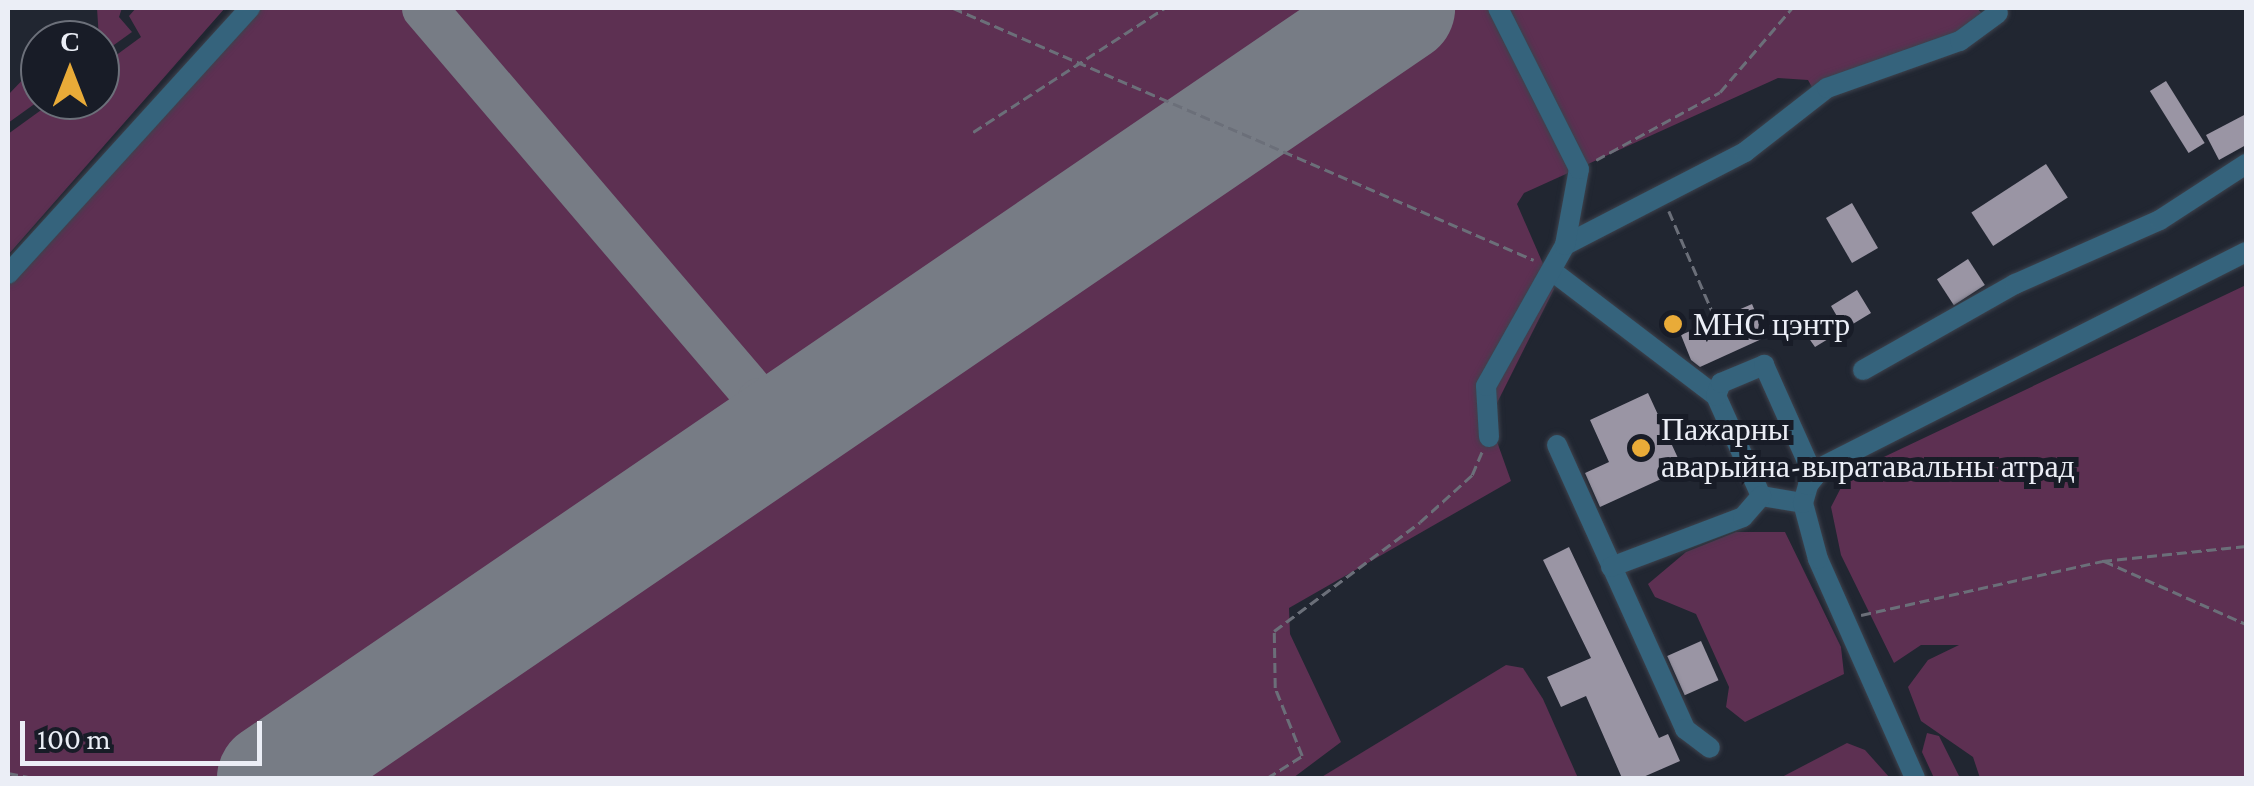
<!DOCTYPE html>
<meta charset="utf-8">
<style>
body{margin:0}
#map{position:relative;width:2254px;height:786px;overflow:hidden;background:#212631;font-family:"Crimson Pro",serif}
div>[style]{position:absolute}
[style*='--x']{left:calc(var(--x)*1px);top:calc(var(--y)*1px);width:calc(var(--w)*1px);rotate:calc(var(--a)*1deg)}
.green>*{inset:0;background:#5d3052}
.taxiway>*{height:45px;margin:-22.5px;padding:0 22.5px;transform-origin:22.5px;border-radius:22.5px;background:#777c85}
.runway>*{height:110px;margin:-55px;padding:0 55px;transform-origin:55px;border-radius:55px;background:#777c85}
.building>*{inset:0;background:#9a95a4;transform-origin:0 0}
.path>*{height:2.5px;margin-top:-1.25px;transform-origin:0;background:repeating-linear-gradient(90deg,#6b6f79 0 10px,transparent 0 15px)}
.roads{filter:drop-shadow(0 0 2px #3d424d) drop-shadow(0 0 2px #3d424d)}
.minor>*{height:20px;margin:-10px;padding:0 10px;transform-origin:10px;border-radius:10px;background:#35637c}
.dots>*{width:28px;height:28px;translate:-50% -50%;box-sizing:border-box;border:5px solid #181c27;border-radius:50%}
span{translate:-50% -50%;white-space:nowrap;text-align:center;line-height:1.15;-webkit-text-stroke:10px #181c27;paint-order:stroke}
.poi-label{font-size:32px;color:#ebeef6}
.left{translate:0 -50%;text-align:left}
.frame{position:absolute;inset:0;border:10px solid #ebeef6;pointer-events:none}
.north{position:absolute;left:20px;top:20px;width:100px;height:100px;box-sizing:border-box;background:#181c27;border:2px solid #6c707a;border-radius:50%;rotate:0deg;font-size:28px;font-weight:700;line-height:40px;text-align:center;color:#ebeef6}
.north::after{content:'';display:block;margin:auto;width:35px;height:45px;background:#e9ab38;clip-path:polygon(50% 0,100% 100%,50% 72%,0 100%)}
.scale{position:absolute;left:20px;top:721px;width:242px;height:45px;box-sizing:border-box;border:5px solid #ebeef6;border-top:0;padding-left:12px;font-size:30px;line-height:35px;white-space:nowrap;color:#ebeef6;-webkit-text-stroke:8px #181c27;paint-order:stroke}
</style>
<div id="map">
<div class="green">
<i style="clip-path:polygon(97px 8px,122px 8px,119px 17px,132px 32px,100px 55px)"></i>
<i style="clip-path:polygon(136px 8px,225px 8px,8px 255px,8px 134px,55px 100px,100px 100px,100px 67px,141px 37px,129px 16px)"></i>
<i style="clip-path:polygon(259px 8px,1977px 8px,1987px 19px,1814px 91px,1808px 80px,1778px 78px,1524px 193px,1517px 204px,1554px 289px,1489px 419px,1511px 481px,1289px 608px,1290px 634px,1341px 742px,1293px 778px,8px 778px,8px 286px)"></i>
<i style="clip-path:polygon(49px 28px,65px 29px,71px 40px,40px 40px,40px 100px,8px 123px,8px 95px,31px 71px,29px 41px)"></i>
<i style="clip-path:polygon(2246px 285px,2246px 778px,1980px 778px,1973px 757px,1921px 721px,1908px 687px,1928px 660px,1959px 645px,1921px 645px,1894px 663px,1841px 555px,1831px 507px,1848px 474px)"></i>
<i style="clip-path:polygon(1736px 532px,1785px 532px,1841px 647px,1844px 674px,1745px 722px,1726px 707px,1729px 687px,1696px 614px,1655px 597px,1648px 584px,1686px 552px)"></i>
<i style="clip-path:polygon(1506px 665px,1523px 668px,1543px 699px,1578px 778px,1320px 778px)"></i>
<i style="clip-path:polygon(1927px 733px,1939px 736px,1960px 778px,1934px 778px,1922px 752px)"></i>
<i style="clip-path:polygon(1847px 743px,1865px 750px,1890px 778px,1780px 778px)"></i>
</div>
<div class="taxiway">
<i style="--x:424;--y:8;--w:516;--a:49.48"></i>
<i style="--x:759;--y:400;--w:40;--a:77"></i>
</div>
<div class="runway">
<i style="--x:272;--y:778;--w:1366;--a:-34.32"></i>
</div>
<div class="building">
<i style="left:2166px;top:81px;width:73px;height:19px;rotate:58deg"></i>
<i style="clip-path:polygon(2246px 114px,2246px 145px,2219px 160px,2206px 135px)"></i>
<i style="left:2046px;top:164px;width:40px;height:89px;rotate:57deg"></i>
<i style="left:1852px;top:203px;width:52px;height:30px;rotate:60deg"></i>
<i style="left:1968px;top:259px;width:31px;height:37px;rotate:57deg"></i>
<i style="clip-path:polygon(1857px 290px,1871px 313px,1815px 347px,1808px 337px,1838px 318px,1831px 306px)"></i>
<i style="clip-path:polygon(1752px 304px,1766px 337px,1700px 367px,1691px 360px,1681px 335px)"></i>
<i style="clip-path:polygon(1648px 393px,1683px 469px,1600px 507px,1585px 473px,1609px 462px,1590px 420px)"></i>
<i style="clip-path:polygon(1569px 547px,1659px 738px,1668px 734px,1680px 761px,1641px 778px,1622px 778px,1586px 696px,1561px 707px,1547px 677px,1591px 658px,1543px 560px)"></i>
<i style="left:1701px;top:641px;width:43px;height:37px;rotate:66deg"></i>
</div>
<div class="path">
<i style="--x:953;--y:8;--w:633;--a:23.45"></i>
<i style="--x:973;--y:132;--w:229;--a:-32.9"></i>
<i style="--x:1596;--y:160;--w:141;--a:-28.7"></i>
<i style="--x:1720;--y:92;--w:111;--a:-49.4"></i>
<i style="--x:1669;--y:211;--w:119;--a:66.7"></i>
<i style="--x:2104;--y:561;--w:155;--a:23.9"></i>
<i style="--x:1861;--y:615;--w:247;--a:-12.6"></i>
<i style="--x:2102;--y:561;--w:145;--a:-5.9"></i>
<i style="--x:8;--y:773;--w:26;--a:11"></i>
<i style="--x:1267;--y:778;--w:41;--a:-32.2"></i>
<i style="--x:1302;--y:756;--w:73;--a:-111.7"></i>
<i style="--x:1275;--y:688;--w:57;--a:-91"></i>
<i style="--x:1274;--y:631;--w:182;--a:-36.7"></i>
<i style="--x:1420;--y:522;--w:70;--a:-42.1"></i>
<i style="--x:1472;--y:475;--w:25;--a:-67"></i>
</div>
<div class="roads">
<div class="minor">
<i style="--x:1565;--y:245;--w:203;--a:-27.3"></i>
<i style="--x:1745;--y:152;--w:104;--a:-38"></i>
<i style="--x:1827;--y:88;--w:141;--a:-19.5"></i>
<i style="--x:1960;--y:41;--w:47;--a:-36.4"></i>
<i style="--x:1552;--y:271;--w:206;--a:37.3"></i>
<i style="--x:8;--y:274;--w:360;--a:-47.7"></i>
<i style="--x:1863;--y:370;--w:175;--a:-29.5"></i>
<i style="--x:2015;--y:284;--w:158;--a:-23.8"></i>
<i style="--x:2160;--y:220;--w:103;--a:-33.1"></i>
<i style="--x:1489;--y:437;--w:51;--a:-93.4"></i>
<i style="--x:1486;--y:386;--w:162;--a:-60.7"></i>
<i style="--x:1565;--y:245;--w:77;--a:-79.6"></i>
<i style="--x:1579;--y:169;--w:180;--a:-116.7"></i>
<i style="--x:1557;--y:445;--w:312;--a:65.7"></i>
<i style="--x:1685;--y:729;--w:31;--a:37"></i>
<i style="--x:1803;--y:503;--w:43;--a:-170.5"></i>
<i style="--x:1761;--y:496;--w:110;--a:-114.2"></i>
<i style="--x:1716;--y:396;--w:14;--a:-69"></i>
<i style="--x:1721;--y:383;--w:47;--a:-22.7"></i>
<i style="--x:1764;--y:365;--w:123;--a:65.9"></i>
<i style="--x:1611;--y:567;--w:141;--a:-20.7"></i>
<i style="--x:1743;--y:517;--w:28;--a:-49"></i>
<i style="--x:1915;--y:778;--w:240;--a:-113.9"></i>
<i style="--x:1818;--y:559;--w:58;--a:-105"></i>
<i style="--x:1803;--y:503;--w:19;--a:-74"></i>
<i style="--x:1808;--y:485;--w:23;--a:-52"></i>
<i style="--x:1822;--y:467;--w:475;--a:-26.9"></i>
</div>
</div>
<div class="dots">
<i style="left:1673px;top:324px;background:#e9ab38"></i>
<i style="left:1641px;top:448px;background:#e9ab38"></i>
</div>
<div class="poi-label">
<span class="left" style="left:1693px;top:324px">МНС цэнтр</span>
<span class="left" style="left:1661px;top:448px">Пажарны<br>аварыйна-выратавальны атрад</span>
</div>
<div class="frame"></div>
<div class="north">С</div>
<div class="scale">100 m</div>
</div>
